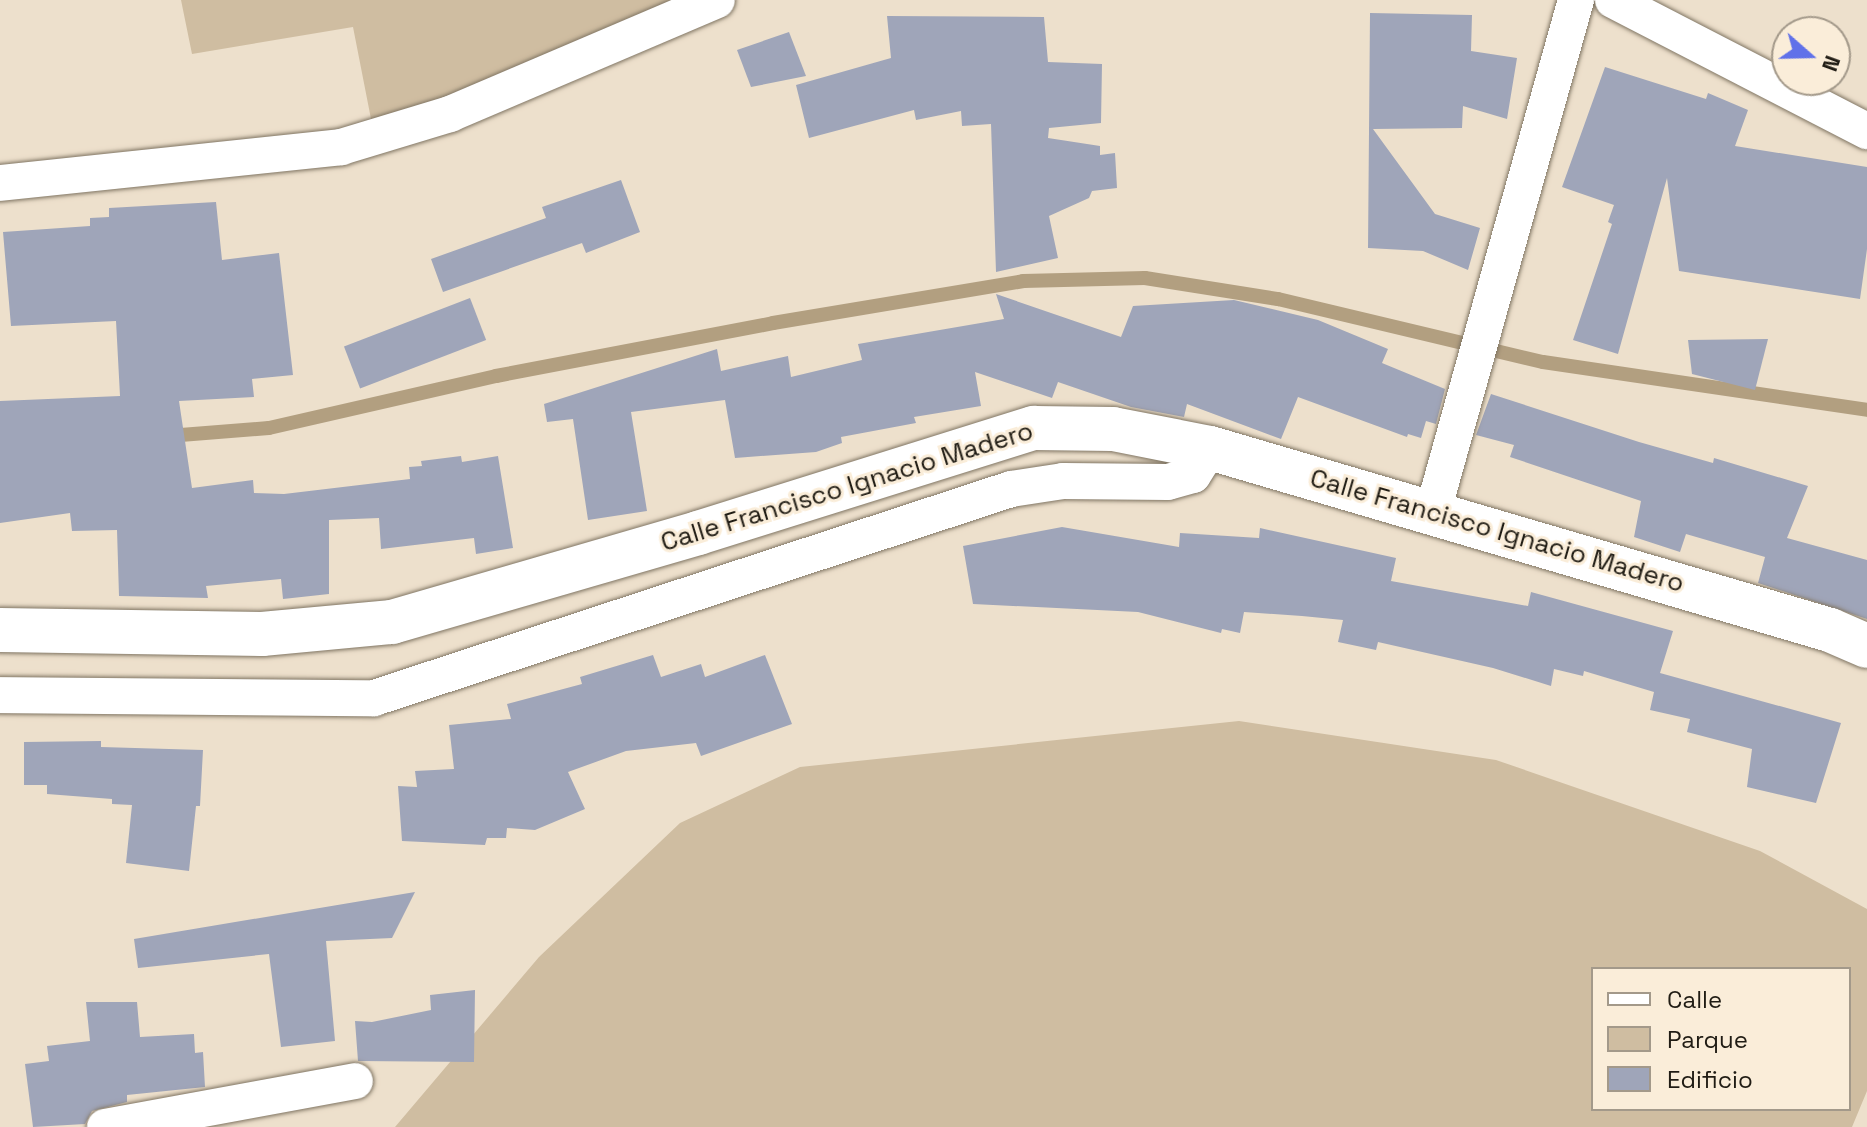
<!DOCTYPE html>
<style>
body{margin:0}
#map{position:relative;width:1867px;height:1127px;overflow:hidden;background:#ede0cc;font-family:"Space Grotesk",sans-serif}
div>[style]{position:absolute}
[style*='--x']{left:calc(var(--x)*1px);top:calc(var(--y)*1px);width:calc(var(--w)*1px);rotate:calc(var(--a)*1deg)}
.green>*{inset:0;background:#cfbda1}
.stream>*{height:14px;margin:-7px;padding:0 7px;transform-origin:7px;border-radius:7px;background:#b29f80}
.building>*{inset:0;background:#9fa5b9;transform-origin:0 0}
.roads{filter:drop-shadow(0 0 2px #807563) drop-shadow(0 0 2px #807563)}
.minor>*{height:36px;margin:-18px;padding:0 18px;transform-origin:18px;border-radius:18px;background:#fff}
.secondary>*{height:44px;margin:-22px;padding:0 22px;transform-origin:22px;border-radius:22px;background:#fff}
span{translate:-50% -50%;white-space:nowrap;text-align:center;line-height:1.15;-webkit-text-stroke:6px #faedd9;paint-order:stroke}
.street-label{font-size:26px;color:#201c14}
.legend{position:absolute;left:1591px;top:967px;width:260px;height:144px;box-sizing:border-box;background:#faedd9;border:2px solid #a3998a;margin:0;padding:10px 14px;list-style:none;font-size:24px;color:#201c14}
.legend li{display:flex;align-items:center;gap:16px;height:40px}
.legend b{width:40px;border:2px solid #a3998a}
.north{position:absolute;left:1771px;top:16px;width:80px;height:80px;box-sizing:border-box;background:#faedd9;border:2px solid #a3998a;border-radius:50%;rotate:110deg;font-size:22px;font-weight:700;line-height:32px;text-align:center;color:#201c14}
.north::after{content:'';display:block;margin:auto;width:28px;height:36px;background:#6071e9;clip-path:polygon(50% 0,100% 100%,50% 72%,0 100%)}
</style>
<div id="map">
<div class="green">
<i style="clip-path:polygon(181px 0,717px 0,388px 134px,371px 119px,353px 27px,192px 54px)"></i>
<i style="clip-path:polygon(evenodd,1239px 721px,1496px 760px,1760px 851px,1867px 909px,1867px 1091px,1852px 1127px,395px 1127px,539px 957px,680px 823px,800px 767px,1239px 721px,1593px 969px,1849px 969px,1849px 1109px,1593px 1109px,1593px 969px)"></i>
</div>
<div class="stream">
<i style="--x:168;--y:436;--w:101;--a:-4.5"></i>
<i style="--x:269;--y:428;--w:233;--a:-12.9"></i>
<i style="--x:496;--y:376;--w:282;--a:-10.8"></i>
<i style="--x:773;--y:323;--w:254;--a:-9.5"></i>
<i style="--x:1023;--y:281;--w:122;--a:-1.4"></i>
<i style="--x:1145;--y:278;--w:135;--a:9"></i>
<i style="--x:1278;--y:299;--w:272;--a:13.4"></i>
<i style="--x:1543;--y:362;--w:328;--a:8.4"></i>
</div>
<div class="building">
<i style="clip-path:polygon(1370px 13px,1472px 15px,1471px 51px,1517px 58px,1507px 119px,1463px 106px,1462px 128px,1373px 129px,1435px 214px,1480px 228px,1468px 270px,1423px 251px,1368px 248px)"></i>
<i style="clip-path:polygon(887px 16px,1044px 17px,1048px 62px,1102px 64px,1101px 123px,1049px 128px,1048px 138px,1100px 146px,1100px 155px,1115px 153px,1117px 188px,1092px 191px,1089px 198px,1049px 216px,1058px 258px,996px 272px,991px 124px,962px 126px,961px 111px,916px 120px,914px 110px,809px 138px,796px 85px,891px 58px)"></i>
<i style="clip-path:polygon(789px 32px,806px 76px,751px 87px,737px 50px)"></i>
<i style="clip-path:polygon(1605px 67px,1706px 99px,1708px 93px,1748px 110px,1735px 146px,1867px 167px,1867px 249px,1860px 299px,1679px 271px,1667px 178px,1618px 354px,1573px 340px,1612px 224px,1608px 222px,1614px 205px,1562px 187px)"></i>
<i style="clip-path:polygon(621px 180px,640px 232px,586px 253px,582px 243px,443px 292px,431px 259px,546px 218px,542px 207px)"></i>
<i style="clip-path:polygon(216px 202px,222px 260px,279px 253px,293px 375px,252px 379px,254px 397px,179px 401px,192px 488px,253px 480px,254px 493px,284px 494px,410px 479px,409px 467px,422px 466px,421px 461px,461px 456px,462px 462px,498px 456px,513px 548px,476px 554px,474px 538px,381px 549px,379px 518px,329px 520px,329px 594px,283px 599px,281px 579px,206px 586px,208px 598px,119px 596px,117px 530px,72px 531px,70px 513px,0 523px,0 401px,120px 396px,116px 321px,11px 326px,3px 232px,90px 226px,90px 218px,109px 217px,109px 208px)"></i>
<i style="clip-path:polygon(996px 294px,1121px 337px,1133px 306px,1234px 300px,1318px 320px,1388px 349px,1382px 363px,1445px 389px,1436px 424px,1426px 421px,1421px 438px,1408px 434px,1407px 437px,1298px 397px,1281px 439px,1187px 404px,1184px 417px,1131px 407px,1058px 382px,1052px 398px,975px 372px,981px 406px,914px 417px,916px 423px,841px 437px,842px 443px,816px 452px,735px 458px,725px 400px,631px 412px,647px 511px,588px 520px,573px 419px,547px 422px,544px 404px,717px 349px,721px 371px,788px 356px,791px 377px,862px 360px,858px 344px,1004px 319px)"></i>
<i style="left:470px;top:298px;width:45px;height:135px;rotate:69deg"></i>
<i style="clip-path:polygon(1768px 339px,1755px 390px,1692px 374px,1688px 340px)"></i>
<i style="clip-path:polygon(1491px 394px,1639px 442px,1713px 463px,1714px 458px,1808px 486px,1787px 538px,1867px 560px,1867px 619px,1758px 583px,1765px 557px,1686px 534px,1680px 552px,1634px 537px,1641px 501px,1510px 457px,1514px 445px,1476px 435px)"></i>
<i style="clip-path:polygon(1062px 527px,1179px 547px,1180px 533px,1259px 538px,1260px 528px,1396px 558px,1391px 581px,1528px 606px,1531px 592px,1673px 631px,1660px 673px,1841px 723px,1816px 803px,1747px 787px,1752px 749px,1687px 732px,1690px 719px,1650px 710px,1654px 692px,1584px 671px,1583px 676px,1554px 669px,1551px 686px,1493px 668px,1378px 642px,1376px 650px,1338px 642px,1343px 620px,1302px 616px,1244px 612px,1240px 633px,1222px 629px,1221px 633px,1138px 612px,973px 604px,963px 546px)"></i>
<i style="clip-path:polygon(653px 655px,661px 677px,701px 664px,705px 677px,765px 655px,792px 724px,701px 756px,696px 743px,626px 751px,568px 772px,585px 809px,535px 830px,507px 828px,506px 838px,487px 838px,485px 845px,402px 841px,398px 786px,417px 787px,415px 771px,454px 769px,449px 725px,511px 719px,507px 704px,582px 684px,580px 677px)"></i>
<i style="clip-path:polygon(101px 741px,101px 747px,203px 750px,200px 806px,196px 806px,189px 871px,126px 863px,132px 805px,112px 804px,112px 799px,47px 794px,47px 785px,24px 785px,24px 742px)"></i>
<i style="clip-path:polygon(415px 892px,392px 938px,326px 941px,335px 1041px,281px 1047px,269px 954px,138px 968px,134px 939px)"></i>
<i style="clip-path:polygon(475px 990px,474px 1062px,358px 1061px,355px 1021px,372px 1022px,431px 1010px,430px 995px)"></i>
<i style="clip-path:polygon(86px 1002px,137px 1002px,140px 1037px,194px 1034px,195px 1053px,203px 1052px,205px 1087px,127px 1095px,127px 1102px,92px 1111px,85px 1124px,33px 1127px,25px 1064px,49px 1061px,47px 1046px,90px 1041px)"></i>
</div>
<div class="roads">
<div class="minor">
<i style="--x:1613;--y:0;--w:286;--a:27.3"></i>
<i style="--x:0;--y:183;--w:343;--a:-6"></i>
<i style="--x:341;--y:147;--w:114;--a:-16.8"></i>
<i style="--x:450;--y:114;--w:290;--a:-23.1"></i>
<i style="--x:1433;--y:511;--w:531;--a:-74.37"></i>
<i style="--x:0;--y:695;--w:374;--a:0.5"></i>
<i style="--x:374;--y:698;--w:670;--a:-18.16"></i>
<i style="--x:1011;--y:489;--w:53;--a:-8.7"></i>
<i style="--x:1063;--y:481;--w:105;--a:0.5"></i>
<i style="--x:1168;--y:482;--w:26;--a:-16"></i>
<i style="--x:1193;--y:475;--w:32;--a:-58"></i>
<i style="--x:105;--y:1127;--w:254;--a:-10.4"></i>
</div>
<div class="secondary">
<i style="--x:0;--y:630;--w:262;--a:0.9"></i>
<i style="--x:262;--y:634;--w:131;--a:-5.3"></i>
<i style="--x:392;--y:622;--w:319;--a:-16.2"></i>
<i style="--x:698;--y:533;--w:352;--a:-17.4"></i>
<i style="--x:1034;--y:428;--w:79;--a:0.7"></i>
<i style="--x:1113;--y:429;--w:99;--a:11.1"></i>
<i style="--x:1210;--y:448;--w:646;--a:16.36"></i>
<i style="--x:1830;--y:630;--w:40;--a:23.4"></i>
</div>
</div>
<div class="street-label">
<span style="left:847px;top:487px;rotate:-17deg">Calle Francisco Ignacio Madero</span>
<span style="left:1497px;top:531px;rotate:16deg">Calle Francisco Ignacio Madero</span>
</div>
<ul class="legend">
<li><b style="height:10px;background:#fff"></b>Calle</li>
<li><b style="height:22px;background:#cfbda1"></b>Parque</li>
<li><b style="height:22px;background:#9fa5b9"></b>Edificio</li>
</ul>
<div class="north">N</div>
</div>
